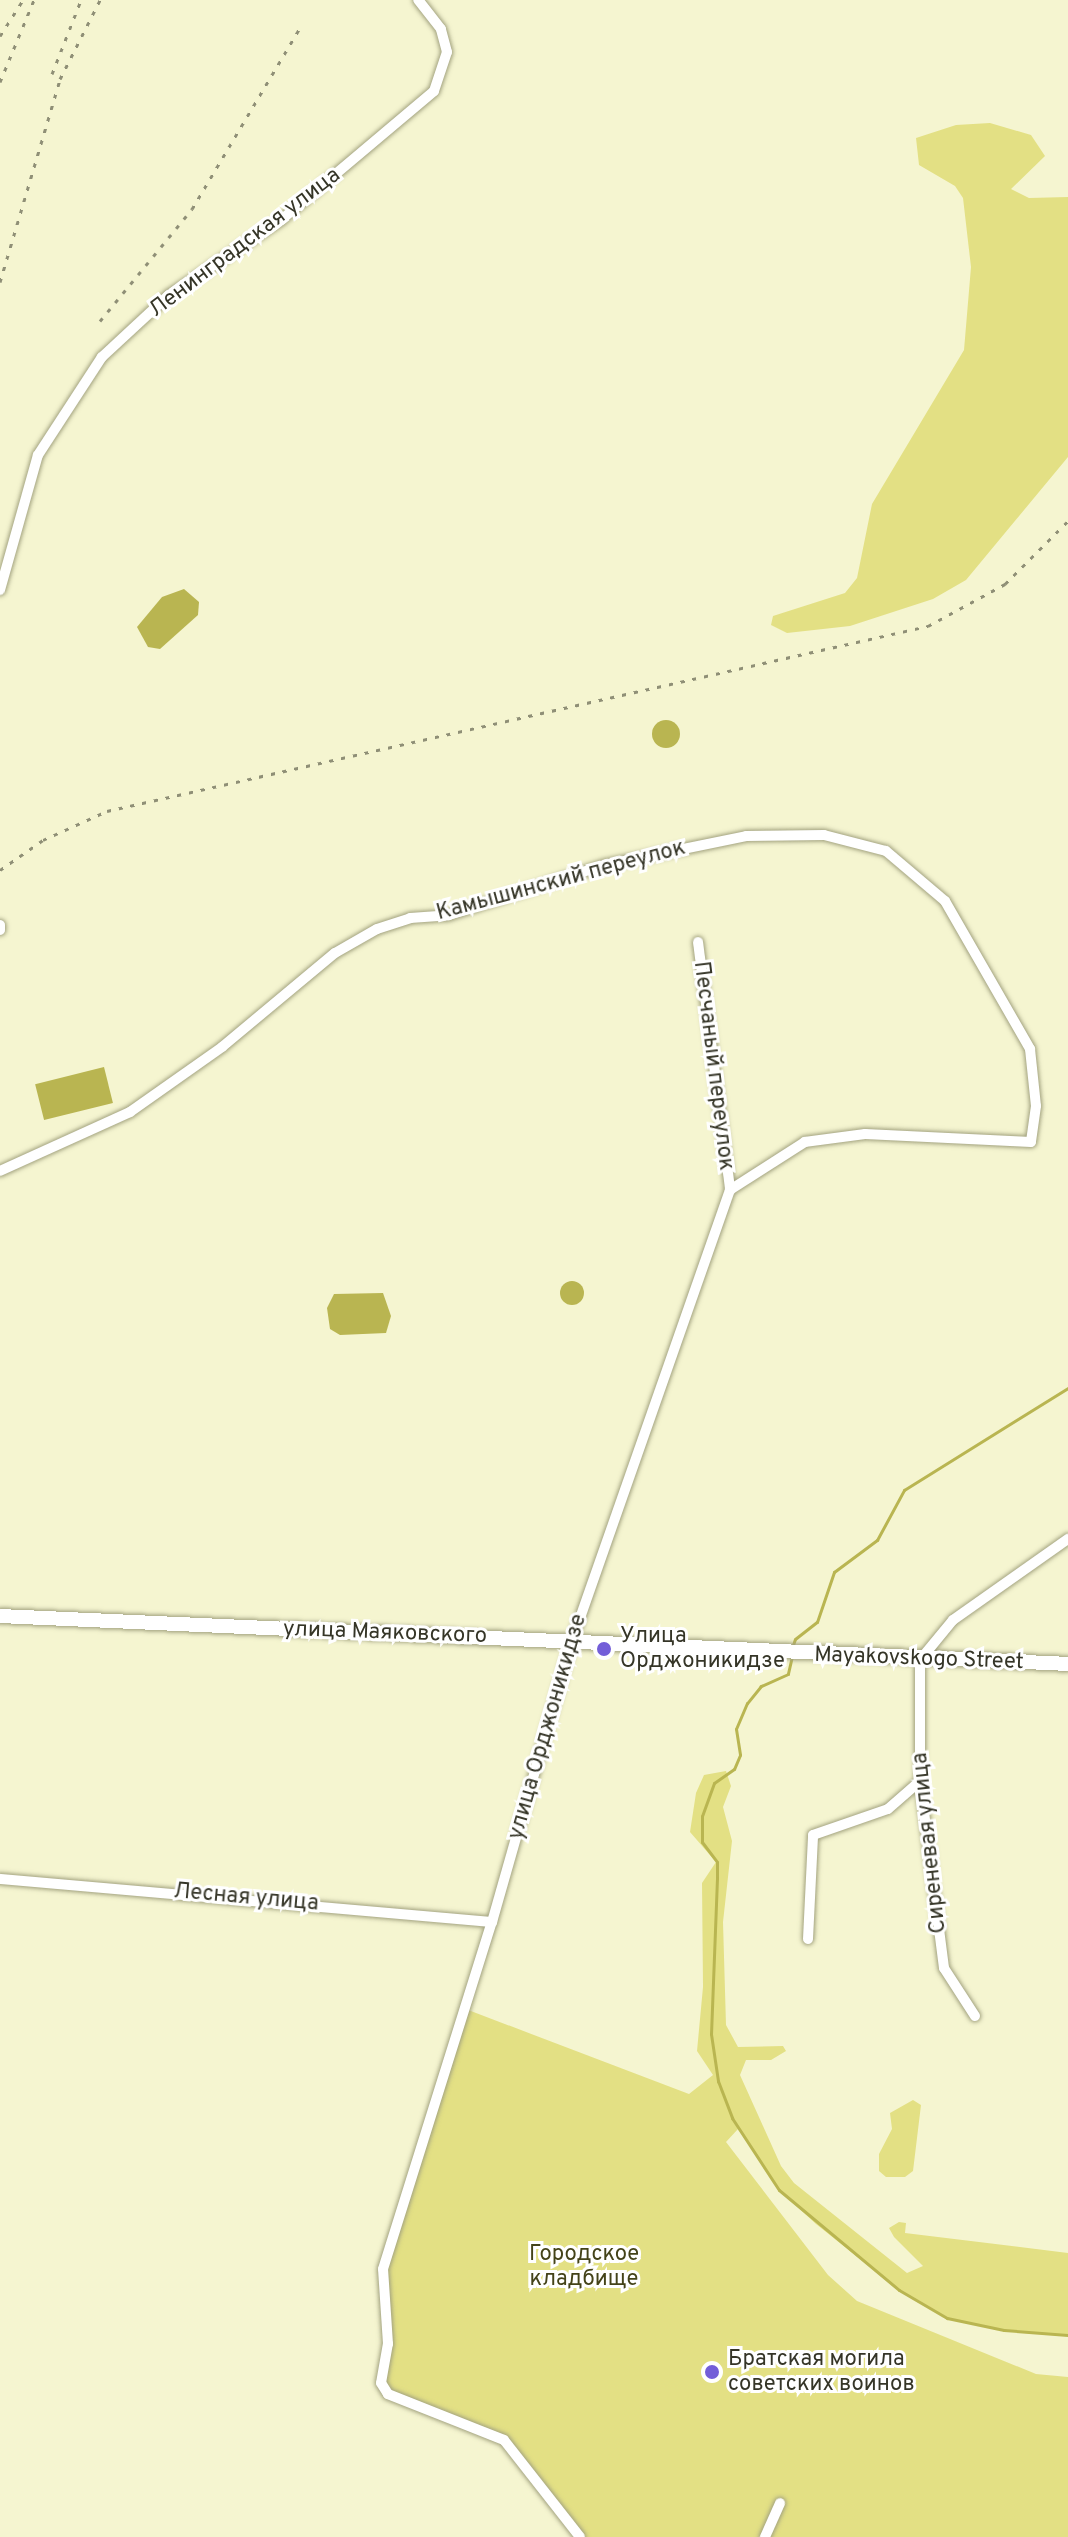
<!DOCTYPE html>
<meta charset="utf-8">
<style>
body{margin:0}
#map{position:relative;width:1068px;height:2537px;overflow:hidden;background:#f5f5d0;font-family:Overpass,sans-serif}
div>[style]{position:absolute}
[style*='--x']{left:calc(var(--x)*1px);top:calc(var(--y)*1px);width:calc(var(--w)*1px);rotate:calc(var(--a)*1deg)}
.green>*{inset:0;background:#e3e084}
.water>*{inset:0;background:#b9b551;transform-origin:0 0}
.round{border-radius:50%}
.stream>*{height:3px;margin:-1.5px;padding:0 1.5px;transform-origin:1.5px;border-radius:1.5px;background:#b9b551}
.roads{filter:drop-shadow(0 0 2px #a3a380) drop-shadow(0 0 2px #a3a380)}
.street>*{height:10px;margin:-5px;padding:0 5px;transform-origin:5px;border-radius:5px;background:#fff}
.secondary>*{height:14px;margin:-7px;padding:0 7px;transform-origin:7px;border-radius:7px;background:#fff}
.rail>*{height:3px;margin-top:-1.5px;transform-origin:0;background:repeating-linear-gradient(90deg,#8f8f76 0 4px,transparent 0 12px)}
.dots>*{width:22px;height:22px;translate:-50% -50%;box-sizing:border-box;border:4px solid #fff;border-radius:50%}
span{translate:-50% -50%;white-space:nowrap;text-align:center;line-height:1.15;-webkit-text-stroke:6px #fff;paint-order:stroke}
.street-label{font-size:22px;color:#353527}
.poi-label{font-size:22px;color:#353527}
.left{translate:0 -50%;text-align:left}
.park-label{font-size:22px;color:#444319}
</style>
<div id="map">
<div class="green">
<i style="clip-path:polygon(990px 123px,1031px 135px,1045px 156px,1011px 189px,1029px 198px,1068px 197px,1068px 457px,966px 580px,933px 599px,850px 626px,787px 633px,771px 625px,773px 616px,845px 593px,857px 578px,872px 504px,964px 350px,971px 267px,963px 198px,955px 186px,919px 165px,916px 138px,956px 125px)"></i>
<i style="clip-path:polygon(726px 1771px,731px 1786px,723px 1807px,732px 1841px,723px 1922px,726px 2025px,738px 2047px,783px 2046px,786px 2051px,771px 2060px,746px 2060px,740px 2075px,781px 2166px,794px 2183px,907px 2273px,923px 2266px,894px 2237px,889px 2228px,899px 2222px,906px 2223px,905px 2233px,1068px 2253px,1068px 2335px,1004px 2330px,947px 2318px,899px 2290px,816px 2224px,779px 2190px,738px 2129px,726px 2142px,828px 2275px,857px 2301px,1036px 2374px,1068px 2377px,1068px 2537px,580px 2537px,503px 2440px,388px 2394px,382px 2362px,388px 2344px,383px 2269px,463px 2008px,689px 2094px,713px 2075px,697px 2051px,703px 1987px,702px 1883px,716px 1862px,690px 1832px,696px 1793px,704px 1775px)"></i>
<i style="clip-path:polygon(913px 2100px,921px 2105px,913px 2171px,905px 2177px,886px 2177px,879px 2171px,879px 2154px,892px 2129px,890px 2113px)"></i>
</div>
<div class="water">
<i style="clip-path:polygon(184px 589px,199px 602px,198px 615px,160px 649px,148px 647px,137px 627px,162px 597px)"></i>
<i class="round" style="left:652px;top:720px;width:28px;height:28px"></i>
<i style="left:104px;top:1067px;width:37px;height:71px;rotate:76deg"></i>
<i class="round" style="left:560px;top:1281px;width:24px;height:24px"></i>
<i style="clip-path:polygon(383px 1293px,391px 1316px,386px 1333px,340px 1335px,330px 1329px,327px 1308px,334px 1294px)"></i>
</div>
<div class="stream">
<i style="--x:792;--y:1648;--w:9;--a:-72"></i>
<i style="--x:795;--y:1639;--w:28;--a:-38"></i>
<i style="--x:817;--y:1622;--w:53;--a:-71.2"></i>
<i style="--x:834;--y:1572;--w:54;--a:-36.7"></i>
<i style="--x:877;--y:1540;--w:57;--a:-61.6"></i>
<i style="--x:904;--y:1490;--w:193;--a:-31.9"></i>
<i style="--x:792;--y:1656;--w:18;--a:103"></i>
<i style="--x:788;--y:1674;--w:30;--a:156"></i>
<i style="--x:761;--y:1686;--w:22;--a:129"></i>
<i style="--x:747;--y:1703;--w:28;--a:113"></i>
<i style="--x:736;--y:1729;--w:26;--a:81"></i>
<i style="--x:740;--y:1755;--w:15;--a:113"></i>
<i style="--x:734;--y:1769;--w:24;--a:145"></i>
<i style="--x:714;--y:1783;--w:35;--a:110"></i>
<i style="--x:702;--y:1816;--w:26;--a:90"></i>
<i style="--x:702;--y:1842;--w:25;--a:53"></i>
<i style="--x:717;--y:1862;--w:16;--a:90"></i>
<i style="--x:717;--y:1878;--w:156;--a:92.2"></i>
<i style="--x:711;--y:2034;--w:48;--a:81.5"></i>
<i style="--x:718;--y:2081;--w:40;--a:69"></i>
<i style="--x:732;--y:2118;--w:86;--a:56.9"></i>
<i style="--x:779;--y:2190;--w:156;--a:39.8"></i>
<i style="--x:899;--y:2290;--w:56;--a:30.3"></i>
<i style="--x:947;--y:2318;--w:58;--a:11.9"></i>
<i style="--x:1004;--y:2330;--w:64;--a:4.5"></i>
</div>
<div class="roads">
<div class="street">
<i style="--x:0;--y:590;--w:140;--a:-74.3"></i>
<i style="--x:38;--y:455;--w:117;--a:-56.9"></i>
<i style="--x:102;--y:357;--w:91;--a:-42.8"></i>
<i style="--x:169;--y:295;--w:135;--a:-33.8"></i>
<i style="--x:281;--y:220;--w:200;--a:-40.1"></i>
<i style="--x:434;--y:91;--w:41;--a:-71.6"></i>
<i style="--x:447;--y:52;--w:24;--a:-105"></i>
<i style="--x:441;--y:29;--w:37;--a:-128"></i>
<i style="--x:0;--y:925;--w:5;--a:90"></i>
<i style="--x:698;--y:942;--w:250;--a:82.6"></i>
<i style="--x:0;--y:1171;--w:143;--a:-24.4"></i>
<i style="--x:130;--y:1112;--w:113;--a:-35.2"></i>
<i style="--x:222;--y:1047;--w:147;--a:-39.8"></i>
<i style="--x:335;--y:953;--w:48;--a:-29.7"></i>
<i style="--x:377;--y:929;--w:35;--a:-18"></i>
<i style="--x:410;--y:918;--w:39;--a:-4"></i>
<i style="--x:449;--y:915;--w:164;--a:-17.8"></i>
<i style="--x:605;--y:865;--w:144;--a:-11.6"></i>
<i style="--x:746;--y:836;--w:78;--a:-0.7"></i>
<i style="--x:824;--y:835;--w:64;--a:14.5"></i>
<i style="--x:886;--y:851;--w:77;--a:40.3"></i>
<i style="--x:945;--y:901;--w:171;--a:60.1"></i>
<i style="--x:1030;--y:1049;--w:57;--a:84"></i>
<i style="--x:1036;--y:1106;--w:36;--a:98"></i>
<i style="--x:1031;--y:1142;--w:166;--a:-177.2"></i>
<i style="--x:865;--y:1134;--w:61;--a:172.4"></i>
<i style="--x:805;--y:1142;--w:89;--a:147.4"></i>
<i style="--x:0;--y:1879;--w:494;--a:5"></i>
<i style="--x:808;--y:1939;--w:104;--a:-87.2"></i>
<i style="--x:813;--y:1835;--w:79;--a:-19.1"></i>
<i style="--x:888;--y:1809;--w:43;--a:-41.2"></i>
<i style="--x:975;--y:2016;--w:57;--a:-122.9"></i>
<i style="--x:944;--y:1968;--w:189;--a:-97.3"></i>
<i style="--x:920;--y:1781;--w:121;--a:-90"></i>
<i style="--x:920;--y:1660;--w:52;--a:-50.5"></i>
<i style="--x:953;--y:1620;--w:141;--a:-35.2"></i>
<i style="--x:580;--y:2537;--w:123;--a:-128.1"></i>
<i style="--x:504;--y:2440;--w:125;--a:-158.4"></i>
<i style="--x:388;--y:2394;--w:13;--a:-122"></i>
<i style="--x:381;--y:2383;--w:40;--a:-80"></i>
<i style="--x:388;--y:2344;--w:75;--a:-93.8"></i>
<i style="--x:383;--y:2269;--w:364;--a:-72.6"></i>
<i style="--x:492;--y:1922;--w:292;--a:-74.1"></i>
<i style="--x:572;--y:1641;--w:478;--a:-70.7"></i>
<i style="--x:765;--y:2537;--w:37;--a:-66"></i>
</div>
<div class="secondary">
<i style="--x:0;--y:1616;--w:1069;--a:2.57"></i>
</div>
</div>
<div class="rail">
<i style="--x:0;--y:36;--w:43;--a:-57.4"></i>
<i style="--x:52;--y:74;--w:79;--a:-68.6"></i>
<i style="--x:0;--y:82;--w:89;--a:-67.5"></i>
<i style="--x:0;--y:282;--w:212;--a:-73.5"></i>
<i style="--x:60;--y:79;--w:89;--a:-63.1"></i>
<i style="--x:100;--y:321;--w:145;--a:-50.6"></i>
<i style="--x:192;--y:209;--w:213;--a:-59.2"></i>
<i style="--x:0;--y:870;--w:52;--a:-34.9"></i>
<i style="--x:43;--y:840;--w:70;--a:-24.4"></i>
<i style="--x:107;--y:811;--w:842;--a:-12.7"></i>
<i style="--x:928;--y:626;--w:88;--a:-28.6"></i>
<i style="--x:1005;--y:584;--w:89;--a:-45"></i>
</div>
<div class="dots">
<i style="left:604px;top:1649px;background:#735ed8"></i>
<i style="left:712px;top:2372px;background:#735ed8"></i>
</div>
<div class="street-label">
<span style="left:245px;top:243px;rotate:-37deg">Ленинградская улица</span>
<span style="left:561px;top:881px;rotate:-15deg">Камышинский переулок</span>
<span style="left:713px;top:1066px;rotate:83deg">Песчаный переулок</span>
<span style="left:385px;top:1633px;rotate:2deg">улица Маяковского</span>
<span style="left:919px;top:1659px;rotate:2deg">Mayakovskogo Street</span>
<span style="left:548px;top:1727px;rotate:-74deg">улица Орджоникидзе</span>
<span style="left:930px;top:1843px;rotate:-96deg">Сиреневая улица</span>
<span style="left:246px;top:1898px;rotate:5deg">Лесная улица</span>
</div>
<div class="poi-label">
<span class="left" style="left:620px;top:1649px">Улица<br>Орджоникидзе</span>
<span class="left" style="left:728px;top:2372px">Братская могила<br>советских воинов</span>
</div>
<div class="park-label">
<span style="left:584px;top:2267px">Городское<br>кладбище</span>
</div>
</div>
